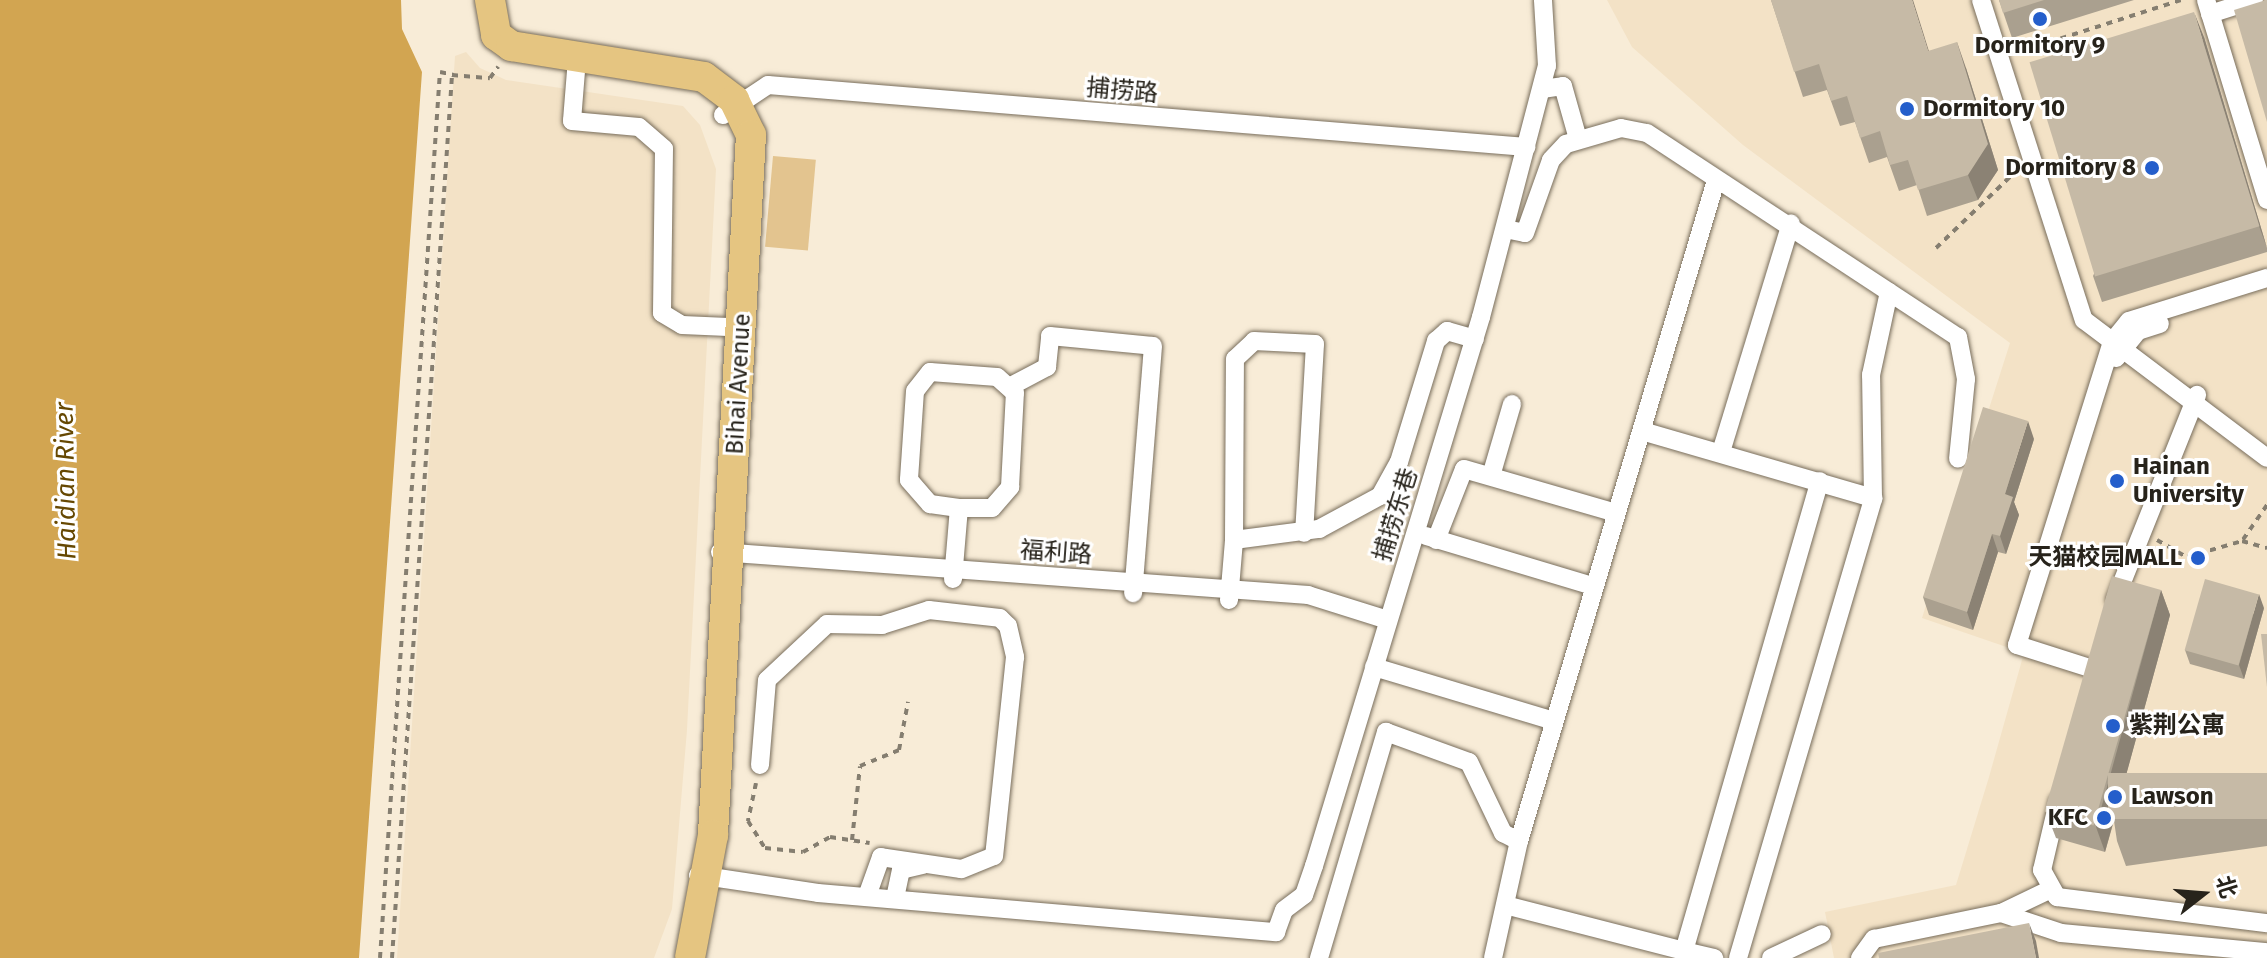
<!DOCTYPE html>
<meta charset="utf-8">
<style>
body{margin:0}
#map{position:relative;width:2267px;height:958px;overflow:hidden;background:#f8ecd7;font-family:"Fira Sans","Noto Sans SC",sans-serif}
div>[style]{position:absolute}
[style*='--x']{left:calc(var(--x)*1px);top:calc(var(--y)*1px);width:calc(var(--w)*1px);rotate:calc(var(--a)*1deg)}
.built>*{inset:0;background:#f3e2c6}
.green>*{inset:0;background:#e3c48f;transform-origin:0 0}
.water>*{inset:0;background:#d2a551}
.path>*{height:4px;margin-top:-2px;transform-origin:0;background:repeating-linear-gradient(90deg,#857e70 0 6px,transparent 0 12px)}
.roads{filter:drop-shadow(0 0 2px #786d5b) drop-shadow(0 0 2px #786d5b)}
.street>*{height:18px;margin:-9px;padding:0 9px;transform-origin:9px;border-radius:9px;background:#fff}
.primary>*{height:30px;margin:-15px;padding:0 15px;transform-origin:15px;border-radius:15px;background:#e5c581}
.wall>*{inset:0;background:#aaa08f}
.shaded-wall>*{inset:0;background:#8b8274}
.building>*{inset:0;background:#c6baa6;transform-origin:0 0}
.dots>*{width:22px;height:22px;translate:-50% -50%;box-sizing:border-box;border:4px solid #fff;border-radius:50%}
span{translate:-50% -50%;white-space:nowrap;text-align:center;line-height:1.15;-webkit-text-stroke:6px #fff;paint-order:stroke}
.poi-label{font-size:24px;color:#27231b;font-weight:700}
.left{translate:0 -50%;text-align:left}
.right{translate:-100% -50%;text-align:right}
.street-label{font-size:24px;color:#27231b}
.water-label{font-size:26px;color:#664802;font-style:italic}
.north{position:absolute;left:2163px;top:854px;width:80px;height:80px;-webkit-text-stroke:6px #fff;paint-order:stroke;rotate:73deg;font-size:22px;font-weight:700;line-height:32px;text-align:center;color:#27231b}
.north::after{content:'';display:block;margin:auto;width:28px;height:36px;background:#27231b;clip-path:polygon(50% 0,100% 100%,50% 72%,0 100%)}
</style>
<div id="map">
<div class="built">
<i style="clip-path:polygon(1607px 0,2267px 0,2267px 958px,1834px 958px,1825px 912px,1956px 885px,1989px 777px,2024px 653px,1922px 618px,2010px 343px,1743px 145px,1632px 47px)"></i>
<i style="clip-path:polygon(466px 52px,480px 68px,506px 80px,683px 106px,700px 125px,716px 169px,687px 730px,672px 909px,654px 958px,397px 958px,455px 56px)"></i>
</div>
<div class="green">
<i style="left:773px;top:156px;width:43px;height:91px;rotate:5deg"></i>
</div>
<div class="water">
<i style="clip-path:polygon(0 0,401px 0,402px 29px,422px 72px,359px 958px,0 958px)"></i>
</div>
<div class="path">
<i style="--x:2015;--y:53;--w:174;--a:-17.7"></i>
<i style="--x:1936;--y:248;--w:114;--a:-43.9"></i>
<i style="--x:2267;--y:505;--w:44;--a:124.8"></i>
<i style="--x:2242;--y:541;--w:26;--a:16"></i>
<i style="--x:2157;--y:540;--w:34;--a:30"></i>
<i style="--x:2187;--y:557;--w:57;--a:-16.2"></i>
<i style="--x:756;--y:783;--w:39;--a:102"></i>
<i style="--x:748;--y:821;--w:32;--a:58"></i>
<i style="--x:765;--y:848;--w:38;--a:6"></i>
<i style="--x:803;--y:852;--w:31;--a:-29"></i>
<i style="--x:830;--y:837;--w:40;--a:8.5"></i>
<i style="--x:852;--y:840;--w:74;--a:-83.8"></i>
<i style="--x:860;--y:766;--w:42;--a:-22.3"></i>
<i style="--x:899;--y:750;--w:49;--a:-79.4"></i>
<i style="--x:380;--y:958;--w:888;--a:-86.13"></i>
<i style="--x:440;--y:72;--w:14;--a:12"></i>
<i style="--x:392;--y:958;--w:885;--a:-86.11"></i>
<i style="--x:452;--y:75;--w:38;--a:5"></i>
<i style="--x:490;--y:78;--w:14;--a:-54"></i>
</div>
<div class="roads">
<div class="street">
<i style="--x:1981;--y:0;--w:336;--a:72.2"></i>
<i style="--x:2084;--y:320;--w:229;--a:37"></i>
<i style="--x:2206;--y:0;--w:209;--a:73"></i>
<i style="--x:2210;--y:14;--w:46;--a:-17.7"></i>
<i style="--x:576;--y:71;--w:50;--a:94.6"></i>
<i style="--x:572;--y:121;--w:67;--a:5.1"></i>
<i style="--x:639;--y:127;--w:33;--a:41"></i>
<i style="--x:664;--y:149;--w:164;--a:90.7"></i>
<i style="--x:662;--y:313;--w:23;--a:31"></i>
<i style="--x:682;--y:325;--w:46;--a:2.5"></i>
<i style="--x:1542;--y:89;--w:21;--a:-8"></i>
<i style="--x:1563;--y:86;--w:55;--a:74.2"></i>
<i style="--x:723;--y:115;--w:54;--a:-33.7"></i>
<i style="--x:768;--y:85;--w:761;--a:4.68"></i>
<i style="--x:1505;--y:229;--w:20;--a:11"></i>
<i style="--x:1525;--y:233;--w:77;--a:-70.4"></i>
<i style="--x:1551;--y:160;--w:22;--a:-47"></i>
<i style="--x:1566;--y:144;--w:57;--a:-16.2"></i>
<i style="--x:1621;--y:128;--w:26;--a:11"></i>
<i style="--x:1647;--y:133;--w:372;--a:33.3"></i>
<i style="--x:1958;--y:337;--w:43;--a:79.2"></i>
<i style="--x:1966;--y:379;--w:80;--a:95.7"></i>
<i style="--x:2116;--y:358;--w:35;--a:-51"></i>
<i style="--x:2138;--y:331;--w:23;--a:-18"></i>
<i style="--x:1011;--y:386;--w:41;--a:-27.8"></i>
<i style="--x:1047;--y:367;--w:31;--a:-84"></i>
<i style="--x:1050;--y:336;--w:103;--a:5.5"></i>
<i style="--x:1153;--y:346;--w:248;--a:94.6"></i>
<i style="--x:1642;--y:431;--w:241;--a:16.2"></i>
<i style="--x:1721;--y:452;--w:239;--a:-73"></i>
<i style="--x:1491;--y:476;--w:75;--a:-73.7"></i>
<i style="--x:1426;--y:536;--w:174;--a:16.7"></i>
<i style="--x:1234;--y:540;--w:181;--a:-89.7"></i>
<i style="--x:1235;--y:359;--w:26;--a:-43"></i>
<i style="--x:1254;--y:341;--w:61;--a:2.8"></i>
<i style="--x:1315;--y:344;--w:189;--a:93.3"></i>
<i style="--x:1436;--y:540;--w:76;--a:-68.5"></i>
<i style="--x:1464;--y:469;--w:158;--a:16.1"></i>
<i style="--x:720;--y:552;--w:590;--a:4.18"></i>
<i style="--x:1308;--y:595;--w:84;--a:17.4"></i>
<i style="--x:953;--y:579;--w:71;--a:-85.2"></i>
<i style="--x:959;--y:508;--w:33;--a:0"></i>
<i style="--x:992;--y:508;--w:28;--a:-49"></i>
<i style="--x:1010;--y:487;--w:94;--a:-87"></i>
<i style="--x:1015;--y:393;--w:24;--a:-138"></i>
<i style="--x:997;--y:377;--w:67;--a:-175.7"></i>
<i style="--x:930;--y:372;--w:24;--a:128"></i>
<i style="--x:915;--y:391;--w:89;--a:93.9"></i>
<i style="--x:909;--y:480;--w:32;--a:49"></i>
<i style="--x:930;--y:504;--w:29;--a:8"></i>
<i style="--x:1229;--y:600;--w:60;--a:-85.2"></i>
<i style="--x:1234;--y:540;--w:86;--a:-7.4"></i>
<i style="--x:1319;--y:529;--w:69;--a:-28.4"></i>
<i style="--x:1380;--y:496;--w:39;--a:-61"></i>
<i style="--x:1399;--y:462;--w:127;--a:-73"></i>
<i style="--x:1436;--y:341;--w:15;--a:-42"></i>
<i style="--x:1447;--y:331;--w:29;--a:16"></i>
<i style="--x:2115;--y:600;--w:221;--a:-68.2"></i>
<i style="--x:1374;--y:667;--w:188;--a:16.7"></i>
<i style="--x:2096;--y:670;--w:83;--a:-162.4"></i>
<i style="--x:2017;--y:645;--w:318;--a:-72.6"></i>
<i style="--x:2112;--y:342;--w:27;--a:-51"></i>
<i style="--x:2129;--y:321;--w:145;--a:-17.3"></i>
<i style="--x:760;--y:765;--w:85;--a:-85.3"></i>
<i style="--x:767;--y:680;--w:82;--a:-43"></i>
<i style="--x:827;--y:624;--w:55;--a:1"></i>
<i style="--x:882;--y:625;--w:49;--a:-17.7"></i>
<i style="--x:929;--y:610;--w:71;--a:6.4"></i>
<i style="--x:1000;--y:618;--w:11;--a:45"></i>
<i style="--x:1008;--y:626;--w:32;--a:77"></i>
<i style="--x:1015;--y:657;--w:200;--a:96"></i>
<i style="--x:994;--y:856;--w:35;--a:158"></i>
<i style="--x:961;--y:869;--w:81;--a:-171.5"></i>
<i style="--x:881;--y:857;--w:41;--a:109.7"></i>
<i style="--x:2058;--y:802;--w:70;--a:103.2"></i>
<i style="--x:2042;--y:870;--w:31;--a:61"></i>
<i style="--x:2057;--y:897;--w:212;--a:7.1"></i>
<i style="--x:698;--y:875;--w:121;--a:8.5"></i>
<i style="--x:818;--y:893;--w:460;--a:4.9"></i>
<i style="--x:1276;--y:932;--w:23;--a:-70"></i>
<i style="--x:1284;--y:910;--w:25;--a:-37"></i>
<i style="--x:1304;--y:895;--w:31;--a:-71"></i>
<i style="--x:1314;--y:866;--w:574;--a:-73.08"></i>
<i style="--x:1481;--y:317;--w:260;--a:-75.3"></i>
<i style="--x:1547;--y:66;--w:66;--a:-93.5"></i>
<i style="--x:895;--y:898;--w:29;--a:-78"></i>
<i style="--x:901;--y:870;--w:23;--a:-13"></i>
<i style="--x:1509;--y:906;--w:181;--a:14.4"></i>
<i style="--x:1684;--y:951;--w:489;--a:-73.9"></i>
<i style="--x:2001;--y:913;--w:53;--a:-25.6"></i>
<i style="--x:1684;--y:951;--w:31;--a:13"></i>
<i style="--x:1319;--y:958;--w:236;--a:-73.5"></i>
<i style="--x:1386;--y:732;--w:88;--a:19.9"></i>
<i style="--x:1469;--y:762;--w:79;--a:64.4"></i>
<i style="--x:1503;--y:833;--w:18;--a:27"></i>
<i style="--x:1493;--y:958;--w:120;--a:-77.5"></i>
<i style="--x:1519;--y:841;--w:690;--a:-73.4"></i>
<i style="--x:1738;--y:958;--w:479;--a:-73.6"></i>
<i style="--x:1873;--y:498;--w:123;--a:-90.9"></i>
<i style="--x:1871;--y:375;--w:85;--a:-77.8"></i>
<i style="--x:1771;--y:958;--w:56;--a:-25.2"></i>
<i style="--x:1860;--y:958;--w:24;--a:-54"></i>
<i style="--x:1874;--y:939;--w:130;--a:-11.6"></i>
<i style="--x:2001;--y:913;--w:63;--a:18.4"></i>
<i style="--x:2061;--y:933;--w:207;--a:5.3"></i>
</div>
<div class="primary">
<i style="--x:490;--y:0;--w:36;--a:80"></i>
<i style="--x:496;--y:35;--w:19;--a:36"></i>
<i style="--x:511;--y:46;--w:195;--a:9.1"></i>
<i style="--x:704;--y:77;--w:38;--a:37"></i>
<i style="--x:734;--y:100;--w:39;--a:64"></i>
<i style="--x:751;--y:135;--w:701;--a:93.11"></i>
<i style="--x:713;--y:835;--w:125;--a:100.6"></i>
</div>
</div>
<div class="wall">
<i style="clip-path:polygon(1771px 0,1929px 51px,1966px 68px,1998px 170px,1978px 200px,1927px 216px,1917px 185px,1899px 191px,1887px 157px,1869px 163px,1855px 122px,1840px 126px,1827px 90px,1803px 97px)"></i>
<i style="clip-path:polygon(1999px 0,2134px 0,2012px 38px)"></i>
<i style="clip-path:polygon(2204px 37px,2267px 248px,2267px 252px,2102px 302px,2093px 276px)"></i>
<i style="clip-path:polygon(2034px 439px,2014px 502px,2019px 515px,2006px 554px,1998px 552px,1973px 630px,1929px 615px,1923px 597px)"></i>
<i style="clip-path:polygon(2161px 590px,2170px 615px,2121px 793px,2267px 773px,2267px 846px,2126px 866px,2117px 841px,2114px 821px,2105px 852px,2056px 838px,2046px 812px)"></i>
<i style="clip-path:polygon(2264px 608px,2244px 679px,2190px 664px,2185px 650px)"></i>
</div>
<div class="shaded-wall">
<i style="clip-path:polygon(1912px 0,1913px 0,1937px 77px,1928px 51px)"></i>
<i style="clip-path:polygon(2194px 12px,2204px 37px,2267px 248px,2259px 226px)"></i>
<i style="clip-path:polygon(1957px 42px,1966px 68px,1998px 170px,1978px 200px,1968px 175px)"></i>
<i style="clip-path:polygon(2028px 421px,2034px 439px,2014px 502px,2019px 515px,2006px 554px,2000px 536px,2005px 494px)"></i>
<i style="clip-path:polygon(1992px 534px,1998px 552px,1973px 630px,1967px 612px)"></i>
<i style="clip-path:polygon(2161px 590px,2170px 615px,2105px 852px,2096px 827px)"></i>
<i style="clip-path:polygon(2259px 594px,2264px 608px,2244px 679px,2239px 665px)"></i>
<i style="clip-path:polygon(2029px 923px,2036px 941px,2039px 958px,2036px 958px)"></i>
</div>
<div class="building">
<i style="clip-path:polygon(1771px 0,1912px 0,1928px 51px,1957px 42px,1988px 144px,1968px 175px,1918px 190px,1908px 160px,1890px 165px,1880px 131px,1860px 138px,1847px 96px,1831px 101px,1819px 64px,1794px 72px)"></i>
<i style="clip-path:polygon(1999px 0,2044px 0,2003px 13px)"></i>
<i style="clip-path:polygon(2266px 0,2267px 0,2267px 122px,2234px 10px)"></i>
<i style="left:2194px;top:12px;width:224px;height:172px;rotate:73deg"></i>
<i style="clip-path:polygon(1983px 407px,2028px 421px,2005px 494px,2013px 497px,2000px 536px,1992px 534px,1967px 612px,1923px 597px)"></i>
<i style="left:2112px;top:576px;width:51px;height:245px;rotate:16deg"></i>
<i style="left:2205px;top:579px;width:56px;height:74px;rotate:16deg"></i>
<i style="clip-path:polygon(2261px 634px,2267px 634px,2267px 687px)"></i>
<i style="left:2267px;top:773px;width:46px;height:159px;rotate:90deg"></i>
<i style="clip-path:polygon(2029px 923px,2036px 958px,1879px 958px,1878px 953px)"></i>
</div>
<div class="dots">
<i style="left:2040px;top:19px;background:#245ecb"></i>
<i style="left:1907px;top:109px;background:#245ecb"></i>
<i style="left:2152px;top:168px;background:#245ecb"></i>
<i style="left:2117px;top:481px;background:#245ecb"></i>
<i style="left:2198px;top:558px;background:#245ecb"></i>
<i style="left:2113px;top:726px;background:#245ecb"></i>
<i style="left:2115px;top:797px;background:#245ecb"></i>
<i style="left:2104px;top:818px;background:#245ecb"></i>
</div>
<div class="poi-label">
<span style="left:2040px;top:46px">Dormitory 9</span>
<span class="left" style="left:1923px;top:109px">Dormitory 10</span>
<span class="right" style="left:2136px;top:168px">Dormitory 8</span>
<span class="left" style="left:2133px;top:481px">Hainan<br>University</span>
<span class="right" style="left:2182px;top:558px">天猫校园MALL</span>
<span class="left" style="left:2129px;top:726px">紫荆公寓</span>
<span class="left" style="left:2131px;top:797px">Lawson</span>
<span class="right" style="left:2088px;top:818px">KFC</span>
</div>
<div class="street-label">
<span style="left:1122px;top:91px;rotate:5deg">捕捞路</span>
<span style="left:739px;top:384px;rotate:-87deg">Bihai Avenue</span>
<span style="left:1396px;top:515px;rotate:-73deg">捕捞东巷</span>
<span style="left:1056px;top:553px;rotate:4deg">福利路</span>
</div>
<div class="water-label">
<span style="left:66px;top:481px;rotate:-91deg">Haidian River</span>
</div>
<div class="north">北</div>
</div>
